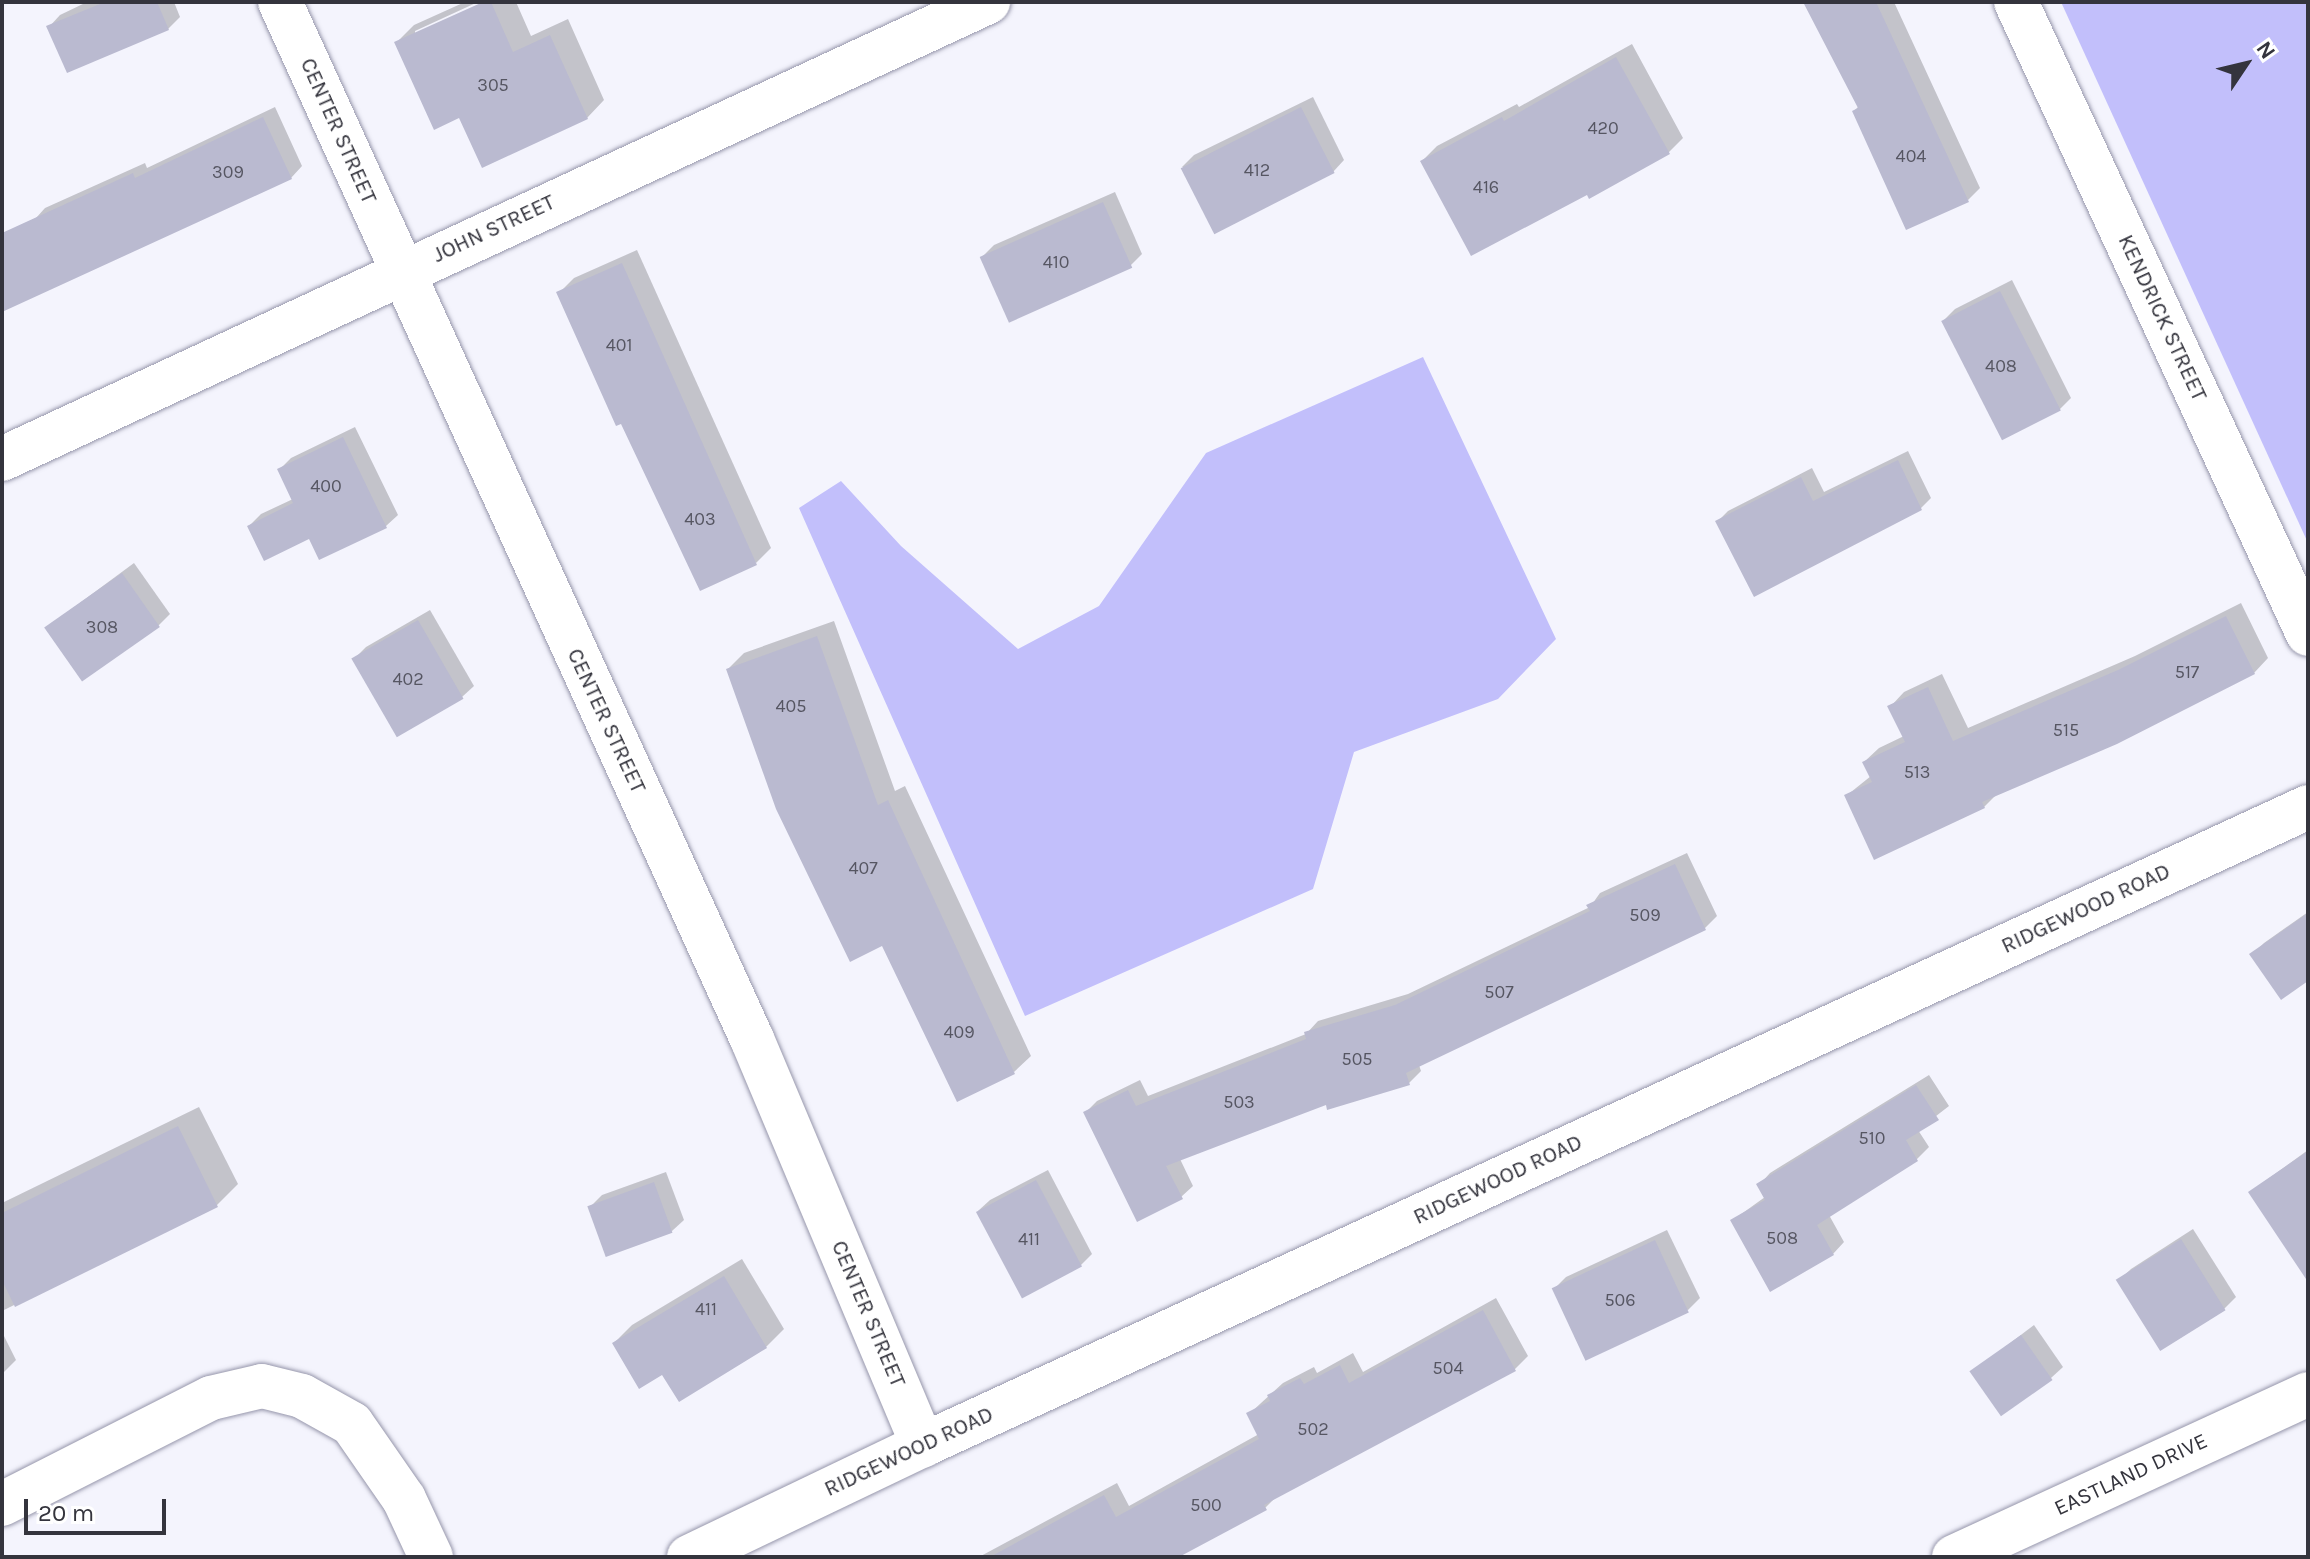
<!DOCTYPE html>
<style>
body{margin:0}
#map{position:relative;width:2310px;height:1559px;overflow:hidden;background:#f4f4fd;font-family:Karla,sans-serif}
div>[style]{position:absolute}
[style*='--x']{left:calc(var(--x)*1px);top:calc(var(--y)*1px);width:calc(var(--w)*1px);rotate:calc(var(--a)*1deg)}
.forest>*{inset:0;background:#c2bffb}
.shadow>*{inset:0;background:#0003}
.building>*{inset:0;background:#babad0;transform-origin:0 0}
.roads{filter:drop-shadow(0 0 2px #9696ab) drop-shadow(0 0 2px #9696ab)}
.minor>*{height:44px;margin:-22px;padding:0 22px;transform-origin:22px;border-radius:22px;background:#fff}
span{translate:-50% -50%;white-space:nowrap;text-align:center;line-height:1.15;-webkit-text-stroke:6px #fff;paint-order:stroke}
.number-label{font-size:18px;color:#565662}
.number-label span{-webkit-text-stroke-width:0}
.street-label{font-size:22px;color:#34343d}
.frame{position:absolute;inset:0;border:4px solid #34343d;pointer-events:none}
.north{position:absolute;left:2206px;top:24px;width:80px;height:80px;-webkit-text-stroke:6px #fff;paint-order:stroke;rotate:55deg;font-size:22px;font-weight:700;line-height:32px;text-align:center;color:#34343d}
.north::after{content:'';display:block;margin:auto;width:28px;height:36px;background:#34343d;clip-path:polygon(50% 0,100% 100%,50% 72%,0 100%)}
.scale{position:absolute;left:24px;top:1499px;width:142px;height:36px;box-sizing:border-box;border:4px solid #34343d;border-top:0;padding-left:10px;font-size:24px;line-height:28px;white-space:nowrap;color:#34343d;-webkit-text-stroke:6px #fff;paint-order:stroke}
</style>
<div id="map">
<div class="forest">
<i style="clip-path:polygon(2061px 2px,2308px 2px,2308px 543px)"></i>
<i style="clip-path:polygon(1423px 357px,1556px 639px,1498px 699px,1354px 752px,1313px 889px,1025px 1016px,799px 508px,841px 481px,901px 546px,1018px 649px,1099px 606px,1206px 453px)"></i>
</div>
<div class="shadow">
<i style="clip-path:polygon(87px 2px,174px 2px,180px 17px,168px 29px,49px 27px,60px 15px)"></i>
<i style="clip-path:polygon(465px 2px,478px 2px,415px 31px,415px 35px,488px 2px,516px 2px,531px 36px,568px 19px,604px 100px,587px 118px,396px 43px,414px 25px)"></i>
<i style="clip-path:polygon(1805px 2px,1894px 2px,1980px 188px,1968px 200px,1854px 111px,1859px 106px)"></i>
<i style="clip-path:polygon(1632px 44px,1683px 138px,1669px 152px,1588px 193px,1422px 161px,1437px 146px,1517px 104px,1519px 107px)"></i>
<i style="clip-path:polygon(1313px 97px,1344px 160px,1333px 172px,1182px 167px,1194px 155px)"></i>
<i style="clip-path:polygon(275px 107px,302px 166px,291px 178px,2px 309px,2px 234px,36px 218px,45px 208px,145px 163px,147px 168px)"></i>
<i style="clip-path:polygon(1115px 192px,1142px 254px,1130px 266px,982px 257px,994px 245px)"></i>
<i style="clip-path:polygon(637px 250px,771px 548px,756px 563px,559px 293px,574px 278px)"></i>
<i style="clip-path:polygon(2012px 280px,2071px 398px,2059px 410px,1943px 321px,1955px 309px)"></i>
<i style="clip-path:polygon(355px 427px,398px 515px,386px 526px,310px 537px,249px 526px,261px 514px,293px 499px,279px 470px,291px 458px)"></i>
<i style="clip-path:polygon(1908px 451px,1931px 498px,1921px 508px,1718px 521px,1728px 511px,1812px 468px,1824px 492px)"></i>
<i style="clip-path:polygon(134px 563px,170px 614px,158px 626px,46px 628px)"></i>
<i style="clip-path:polygon(2241px 603px,2268px 658px,2254px 673px,1997px 794px,1984px 807px,1846px 796px,1871px 776px,1864px 762px,1879px 748px,1904px 736px,1890px 707px,1904px 692px,1942px 674px,1968px 728px,2135px 656px)"></i>
<i style="clip-path:polygon(430px 610px,474px 686px,462px 697px,354px 659px,366px 647px)"></i>
<i style="clip-path:polygon(834px 621px,895px 791px,905px 786px,1031px 1056px,1014px 1072px,883px 944px,728px 669px,744px 653px)"></i>
<i style="clip-path:polygon(1687px 853px,1717px 916px,1705px 928px,1419px 1065px,1421px 1071px,1409px 1083px,1327px 1102px,1180px 1159px,1193px 1186px,1181px 1197px,1085px 1113px,1097px 1101px,1140px 1080px,1148px 1096px,1306px 1034px,1318px 1021px,1408px 994px,1590px 907px,1600px 893px)"></i>
<i style="clip-path:polygon(2308px 912px,2308px 979px,2252px 955px,2264px 943px)"></i>
<i style="clip-path:polygon(1929px 1075px,1949px 1106px,1918px 1130px,1929px 1147px,1917px 1159px,1829px 1215px,1844px 1242px,1833px 1254px,1733px 1220px,1765px 1197px,1759px 1185px,1770px 1173px)"></i>
<i style="clip-path:polygon(199px 1107px,238px 1184px,217px 1205px,2px 1311px,2px 1203px)"></i>
<i style="clip-path:polygon(2308px 1150px,2308px 1279px,2250px 1192px)"></i>
<i style="clip-path:polygon(1048px 1170px,1092px 1254px,1080px 1266px,978px 1211px,990px 1200px)"></i>
<i style="clip-path:polygon(666px 1172px,684px 1220px,672px 1231px,590px 1207px,602px 1195px)"></i>
<i style="clip-path:polygon(2193px 1229px,2236px 1297px,2224px 1309px,2119px 1280px,2131px 1269px)"></i>
<i style="clip-path:polygon(1667px 1230px,1700px 1298px,1688px 1310px,1554px 1289px,1566px 1277px)"></i>
<i style="clip-path:polygon(742px 1259px,784px 1329px,766px 1347px,663px 1372px,614px 1343px,632px 1325px)"></i>
<i style="clip-path:polygon(1496px 1298px,1528px 1356px,1515px 1369px,1279px 1494px,1265px 1508px,1139px 1557px,979px 1557px,1117px 1483px,1129px 1506px,1259px 1434px,1249px 1414px,1283px 1383px,1314px 1367px,1317px 1373px,1353px 1353px,1363px 1372px)"></i>
<i style="clip-path:polygon(2034px 1325px,2063px 1367px,2051px 1378px,1972px 1372px)"></i>
<i style="clip-path:polygon(2px 1332px,16px 1360px,2px 1374px)"></i>
</div>
<div class="building">
<i style="clip-path:polygon(105px 2px,157px 2px,169px 30px,67px 73px,46px 26px)"></i>
<i style="clip-path:polygon(483px 2px,491px 2px,513px 52px,550px 35px,588px 119px,482px 168px,459px 118px,434px 130px,394px 42px)"></i>
<i style="clip-path:polygon(1803px 2px,1876px 2px,1969px 202px,1906px 230px,1852px 111px,1858px 108px)"></i>
<i style="clip-path:polygon(1616px 57px,1670px 154px,1589px 199px,1587px 195px,1471px 256px,1420px 161px,1502px 117px,1504px 121px)"></i>
<i style="left:1301px;top:107px;width:74px;height:135px;rotate:63deg"></i>
<i style="clip-path:polygon(263px 117px,292px 179px,2px 312px,2px 233px,133px 173px,135px 178px)"></i>
<i style="left:1103px;top:202px;width:72px;height:135px;rotate:66deg"></i>
<i style="clip-path:polygon(622px 263px,757px 565px,700px 591px,621px 424px,616px 426px,556px 292px)"></i>
<i style="left:2000px;top:291px;width:134px;height:66px;rotate:63deg"></i>
<i style="clip-path:polygon(343px 437px,387px 528px,319px 560px,309px 539px,264px 561px,247px 526px,293px 503px,277px 469px)"></i>
<i style="clip-path:polygon(1898px 460px,1922px 510px,1754px 597px,1715px 521px,1801px 477px,1813px 501px)"></i>
<i style="left:122px;top:573px;width:66px;height:95px;rotate:55deg"></i>
<i style="clip-path:polygon(2226px 616px,2255px 674px,2117px 744px,1982px 802px,1985px 808px,1874px 860px,1844px 795px,1872px 782px,1862px 762px,1905px 742px,1887px 706px,1928px 687px,1953px 741px,2118px 670px)"></i>
<i style="left:418px;top:620px;width:91px;height:77px;rotate:60deg"></i>
<i style="clip-path:polygon(817px 636px,878px 805px,888px 800px,1015px 1074px,957px 1102px,882px 946px,850px 962px,776px 809px,726px 669px)"></i>
<i style="clip-path:polygon(1675px 864px,1706px 930px,1406px 1073px,1410px 1085px,1327px 1110px,1326px 1105px,1166px 1166px,1183px 1199px,1137px 1222px,1083px 1112px,1128px 1090px,1136px 1106px,1306px 1039px,1304px 1032px,1395px 1005px,1590px 911px,1586px 905px)"></i>
<i style="clip-path:polygon(2308px 913px,2308px 981px,2281px 1000px,2249px 954px)"></i>
<i style="clip-path:polygon(1916px 1085px,1939px 1120px,1906px 1140px,1918px 1161px,1817px 1225px,1834px 1255px,1770px 1292px,1730px 1220px,1765px 1200px,1756px 1184px)"></i>
<i style="clip-path:polygon(178px 1126px,218px 1207px,15px 1307px,2px 1280px,2px 1213px)"></i>
<i style="clip-path:polygon(2308px 1151px,2308px 1282px,2248px 1192px)"></i>
<i style="left:1036px;top:1180px;width:98px;height:68px;rotate:62deg"></i>
<i style="left:654px;top:1182px;width:54px;height:71px;rotate:70deg"></i>
<i style="left:2181px;top:1239px;width:84px;height:77px;rotate:58deg"></i>
<i style="left:1655px;top:1240px;width:80px;height:114px;rotate:65deg"></i>
<i style="clip-path:polygon(724px 1276px,767px 1348px,679px 1402px,662px 1375px,639px 1389px,612px 1343px)"></i>
<i style="clip-path:polygon(1483px 1310px,1516px 1371px,1264px 1505px,1267px 1510px,1179px 1557px,990px 1557px,1104px 1495px,1116px 1517px,1259px 1439px,1246px 1413px,1270px 1401px,1267px 1395px,1300px 1378px,1304px 1384px,1340px 1365px,1349px 1383px)"></i>
<i style="left:2021px;top:1335px;width:55px;height:63px;rotate:55deg"></i>
</div>
<div class="roads">
<div class="minor">
<i style="--x:280;--y:2;--w:1139;--a:65.53"></i>
<i style="--x:752;--y:1039;--w:441;--a:67.2"></i>
<i style="--x:2016;--y:2;--w:696;--a:65.2"></i>
<i style="--x:2;--y:459;--w:1087;--a:-24.87"></i>
<i style="--x:2;--y:1504;--w:234;--a:-26.9"></i>
<i style="--x:211;--y:1398;--w:52;--a:-13.2"></i>
<i style="--x:262;--y:1386;--w:41;--a:14"></i>
<i style="--x:302;--y:1396;--w:57;--a:29.2"></i>
<i style="--x:352;--y:1424;--w:91;--a:55.3"></i>
<i style="--x:404;--y:1499;--w:64;--a:65"></i>
<i style="--x:689;--y:1557;--w:259;--a:-25.6"></i>
<i style="--x:923;--y:1445;--w:1525;--a:-24.73"></i>
<i style="--x:1954;--y:1557;--w:390;--a:-24.7"></i>
</div>
</div>
<div class="number-label">
<span style="left:493px;top:85px">305</span>
<span style="left:1603px;top:128px">420</span>
<span style="left:1911px;top:156px">404</span>
<span style="left:1257px;top:170px">412</span>
<span style="left:228px;top:172px">309</span>
<span style="left:1486px;top:187px">416</span>
<span style="left:1056px;top:262px">410</span>
<span style="left:619px;top:345px">401</span>
<span style="left:2001px;top:366px">408</span>
<span style="left:326px;top:486px">400</span>
<span style="left:700px;top:519px">403</span>
<span style="left:102px;top:627px">308</span>
<span style="left:2187px;top:672px">517</span>
<span style="left:408px;top:679px">402</span>
<span style="left:791px;top:706px">405</span>
<span style="left:2066px;top:730px">515</span>
<span style="left:1917px;top:772px">513</span>
<span style="left:863px;top:868px">407</span>
<span style="left:1645px;top:915px">509</span>
<span style="left:1499px;top:992px">507</span>
<span style="left:959px;top:1032px">409</span>
<span style="left:1357px;top:1059px">505</span>
<span style="left:1239px;top:1102px">503</span>
<span style="left:1872px;top:1138px">510</span>
<span style="left:1782px;top:1238px">508</span>
<span style="left:1029px;top:1239px">411</span>
<span style="left:1620px;top:1300px">506</span>
<span style="left:706px;top:1309px">411</span>
<span style="left:1448px;top:1368px">504</span>
<span style="left:1313px;top:1429px">502</span>
<span style="left:1206px;top:1505px">500</span>
</div>
<div class="street-label">
<span style="left:338px;top:131px;rotate:66deg">CENTER STREET</span>
<span style="left:494px;top:229px;rotate:-25deg">JOHN STREET</span>
<span style="left:2162px;top:318px;rotate:65deg">KENDRICK STREET</span>
<span style="left:606px;top:721px;rotate:65deg">CENTER STREET</span>
<span style="left:2086px;top:909px;rotate:-25deg">RIDGEWOOD ROAD</span>
<span style="left:1498px;top:1180px;rotate:-25deg">RIDGEWOOD ROAD</span>
<span style="left:868px;top:1314px;rotate:67deg">CENTER STREET</span>
<span style="left:909px;top:1452px;rotate:-25deg">RIDGEWOOD ROAD</span>
<span style="left:2131px;top:1475px;rotate:-25deg">EASTLAND DRIVE</span>
</div>
<div class="frame"></div>
<div class="north">N</div>
<div class="scale">20 m</div>
</div>
